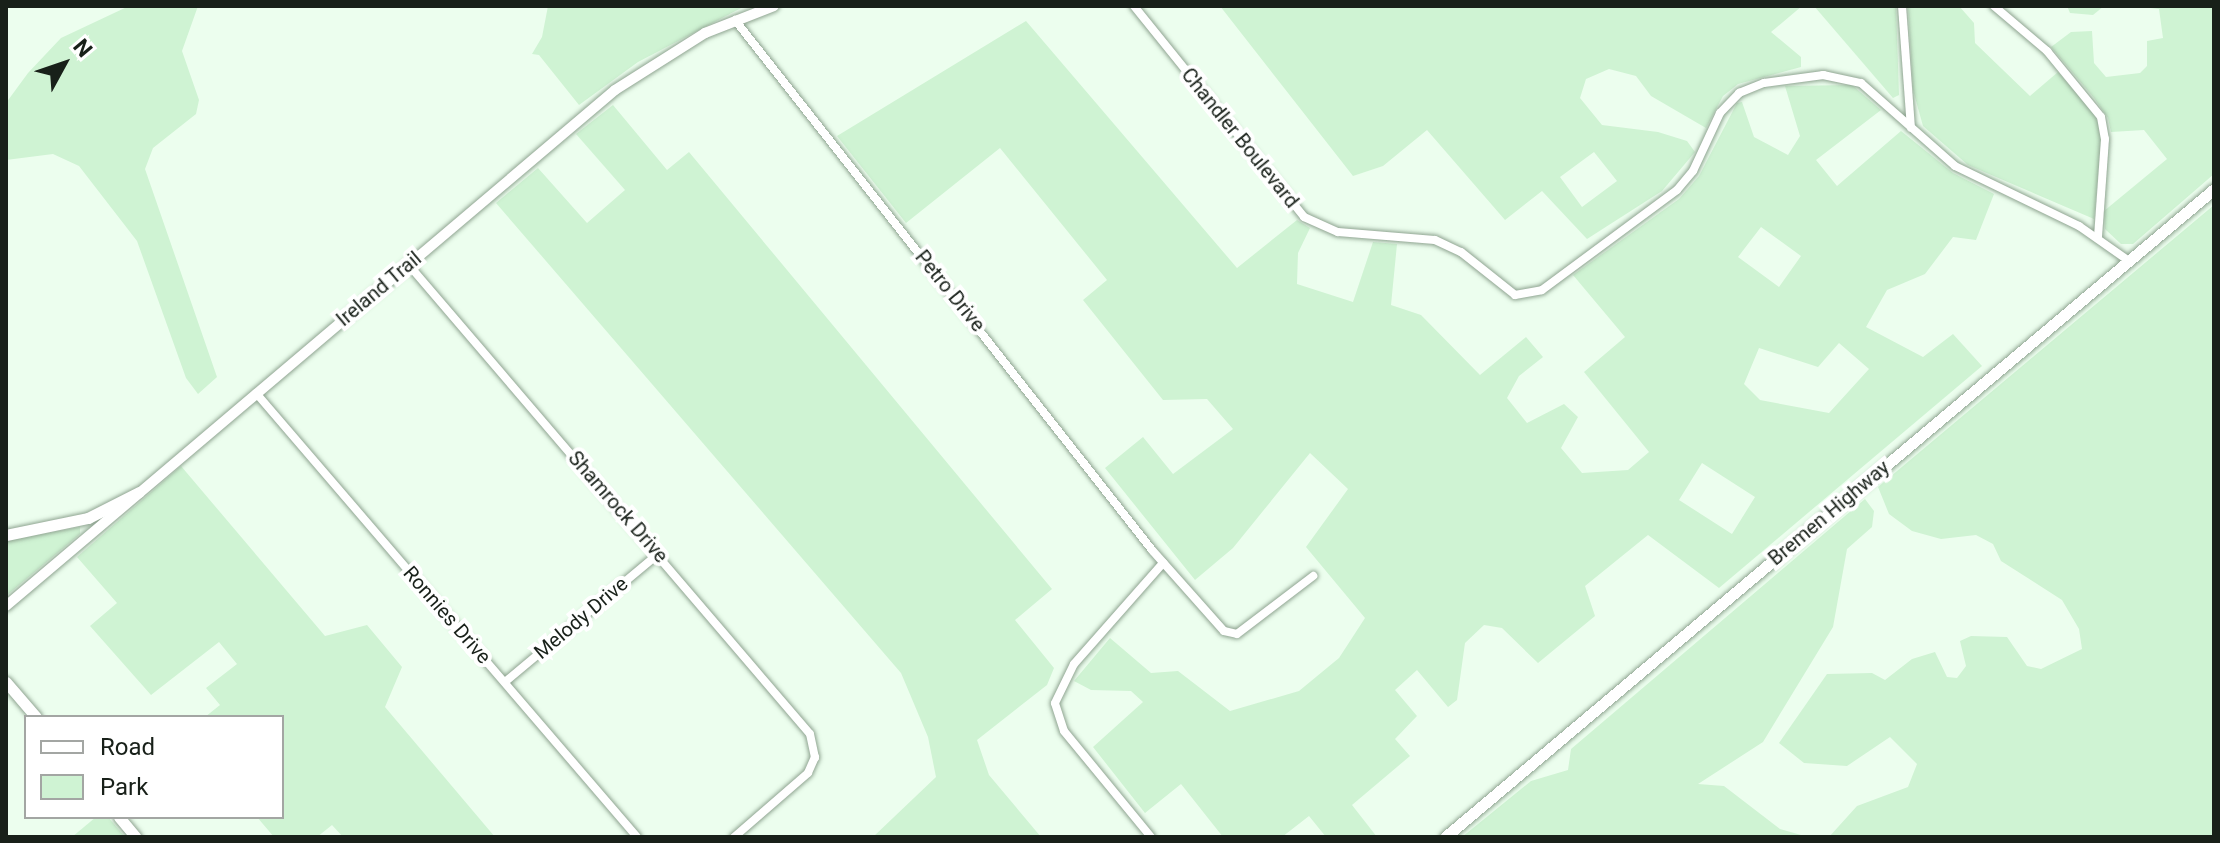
<!DOCTYPE html>
<style>
body{margin:0}
#map{position:relative;width:2220px;height:843px;overflow:hidden;background:#ecfeee;font-family:Roboto,sans-serif}
div>[style]{position:absolute}
[style*='--x']{left:calc(var(--x)*1px);top:calc(var(--y)*1px);width:calc(var(--w)*1px);rotate:calc(var(--a)*1deg)}
.green>*{inset:0;background:#cff3d3}
.roads{filter:drop-shadow(0 0 2px #8fa491) drop-shadow(0 0 2px #8fa491)}
.minor>*{height:8px;margin:-4px;padding:0 4px;transform-origin:4px;border-radius:4px;background:#fff}
.tertiary>*{height:10px;margin:-5px;padding:0 5px;transform-origin:5px;border-radius:5px;background:#fff}
.secondary>*{height:11px;margin:-5.5px;padding:0 5.5px;transform-origin:5.5px;border-radius:5.5px;background:#fff}
span{translate:-50% -50%;white-space:nowrap;text-align:center;line-height:1.15;-webkit-text-stroke:8px #fff;paint-order:stroke}
.street-label{font-size:20px;color:#182019}
.frame{position:absolute;inset:0;border:8px solid #182019;pointer-events:none}
.legend{position:absolute;left:24px;top:715px;width:260px;height:104px;box-sizing:border-box;background:#fff;border:2px solid #a3a6a3;margin:0;padding:10px 14px;list-style:none;font-size:24px;color:#182019}
.legend li{display:flex;align-items:center;gap:16px;height:40px}
.legend b{width:40px;border:2px solid #a3a6a3}
.north{position:absolute;left:24px;top:24px;width:80px;height:80px;-webkit-text-stroke:6px #fff;paint-order:stroke;rotate:50deg;font-size:22px;font-weight:700;line-height:32px;text-align:center;color:#182019}
.north::after{content:'';display:block;margin:auto;width:28px;height:36px;background:#182019;clip-path:polygon(50% 0,100% 100%,50% 72%,0 100%)}
</style>
<div id="map">
<div class="green">
<i style="clip-path:polygon(129px 6px,198px 6px,182px 51px,199px 100px,196px 114px,153px 148px,145px 169px,217px 377px,198px 394px,186px 378px,137px 241px,79px 166px,53px 154px,6px 160px,6px 103px,28px 73px,61px 38px)"></i>
<i style="clip-path:polygon(548px 6px,745px 6px,638px 62px,579px 105px,539px 55px,532px 54px,542px 37px)"></i>
<i style="clip-path:polygon(evenodd,1220px 6px,1802px 6px,1771px 32px,1801px 57px,1801px 67px,1738px 84px,1723px 96px,1706px 128px,1651px 96px,1636px 76px,1609px 69px,1586px 79px,1580px 98px,1602px 125px,1658px 132px,1687px 141px,1695px 152px,1662px 191px,1587px 239px,1542px 191px,1505px 220px,1427px 130px,1383px 166px,1353px 176px,1220px 6px,1594px 152px,1617px 181px,1582px 207px,1560px 177px,1594px 152px)"></i>
<i style="clip-path:polygon(1814px 6px,1896px 6px,1899px 95px,1893px 98px)"></i>
<i style="clip-path:polygon(1908px 6px,1959px 6px,1974px 23px,1975px 43px,2030px 96px,2058px 72px,2094px 114px,2102px 132px,2094px 219px,1968px 165px,1923px 126px,1913px 90px)"></i>
<i style="clip-path:polygon(2067px 6px,2104px 6px,2093px 15px,2070px 13px)"></i>
<i style="clip-path:polygon(2134px 6px,2214px 6px,2214px 174px,2133px 244px,2121px 244px,2105px 229px,2104px 211px,2167px 159px,2144px 130px,2111px 132px,2108px 118px,2094px 98px,2051px 47px,2071px 32px,2092px 31px,2094px 63px,2106px 77px,2140px 73px,2147px 66px,2147px 41px,2163px 38px,2159px 9px)"></i>
<i style="clip-path:polygon(evenodd,1026px 21px,1237px 268px,1297px 220px,1310px 228px,1298px 253px,1297px 284px,1353px 302px,1373px 242px,1397px 244px,1391px 305px,1421px 315px,1480px 375px,1526px 337px,1543px 357px,1519px 376px,1507px 398px,1527px 423px,1564px 404px,1578px 417px,1561px 448px,1582px 473px,1628px 470px,1649px 452px,1584px 372px,1625px 337px,1573px 275px,1679px 199px,1699px 176px,1737px 103px,1742px 102px,1754px 137px,1788px 155px,1800px 136px,1785px 86px,1852px 85px,1881px 110px,1816px 160px,1837px 186px,1901px 131px,1953px 173px,1994px 194px,1976px 240px,1953px 237px,1925px 274px,1887px 290px,1866px 327px,1923px 357px,1953px 334px,1982px 366px,1719px 588px,1648px 535px,1585px 586px,1595px 616px,1538px 663px,1502px 628px,1484px 625px,1465px 643px,1457px 700px,1448px 707px,1417px 670px,1395px 690px,1417px 716px,1395px 739px,1410px 756px,1352px 805px,1377px 837px,1326px 837px,1309px 816px,1282px 837px,1223px 837px,1181px 784px,1145px 813px,1093px 747px,1143px 702px,1131px 691px,1091px 690px,1074px 681px,1110px 638px,1151px 673px,1178px 671px,1230px 711px,1299px 691px,1339px 658px,1365px 618px,1306px 547px,1348px 489px,1310px 453px,1233px 548px,1195px 580px,1105px 468px,1143px 437px,1173px 474px,1233px 429px,1207px 399px,1163px 400px,1083px 300px,1107px 280px,1000px 148px,906px 223px,837px 136px,1026px 21px,1761px 227px,1801px 256px,1779px 287px,1738px 257px,1761px 227px,1026px 21px,1839px 343px,1869px 369px,1829px 413px,1760px 400px,1744px 384px,1759px 348px,1818px 367px,1839px 343px,1026px 21px,1702px 463px,1755px 497px,1732px 534px,1679px 500px,1702px 463px)"></i>
<i style="clip-path:polygon(613px 105px,667px 170px,689px 152px,1052px 589px,1015px 620px,1054px 668px,1047px 685px,977px 740px,989px 775px,1041px 837px,873px 837px,936px 777px,928px 737px,901px 673px,496px 203px,538px 168px,587px 223px,625px 190px,576px 134px)"></i>
<i style="clip-path:polygon(2214px 205px,2214px 837px,1829px 837px,1857px 806px,1908px 787px,1917px 764px,1890px 737px,1847px 766px,1804px 763px,1779px 743px,1827px 674px,1872px 673px,1885px 680px,1912px 659px,1935px 652px,1947px 677px,1957px 678px,1966px 666px,1960px 641px,1971px 636px,2007px 637px,2027px 666px,2041px 669px,2082px 649px,2079px 629px,2062px 600px,2001px 561px,1993px 544px,1976px 535px,1941px 539px,1912px 531px,1889px 514px,1878px 487px)"></i>
<i style="clip-path:polygon(181px 466px,325px 636px,367px 625px,402px 667px,385px 707px,495px 837px,343px 837px,332px 825px,317px 837px,274px 837px,257px 817px,282px 817px,282px 717px,205px 717px,220px 705px,206px 688px,237px 664px,219px 642px,151px 695px,90px 626px,117px 603px,77px 557px)"></i>
<i style="clip-path:polygon(1865px 499px,1874px 511px,1872px 527px,1847px 549px,1833px 627px,1763px 742px,1698px 784px,1724px 786px,1780px 829px,1808px 837px,1462px 837px,1531px 781px,1568px 770px,1571px 749px)"></i>
<i style="clip-path:polygon(80px 527px,80px 534px,6px 596px,6px 541px)"></i>
<i style="clip-path:polygon(96px 817px,108px 817px,125px 837px,72px 837px)"></i>
</div>
<div class="roads">
<div class="minor">
<i style="--x:1134;--y:6;--w:271;--a:51.1"></i>
<i style="--x:1304;--y:217;--w:37;--a:24"></i>
<i style="--x:1338;--y:232;--w:97;--a:4.7"></i>
<i style="--x:1435;--y:240;--w:29;--a:25"></i>
<i style="--x:1461;--y:252;--w:69;--a:38.5"></i>
<i style="--x:1515;--y:295;--w:27;--a:-10"></i>
<i style="--x:1542;--y:290;--w:168;--a:-36.5"></i>
<i style="--x:1677;--y:190;--w:25;--a:-50"></i>
<i style="--x:1693;--y:171;--w:64;--a:-65"></i>
<i style="--x:1720;--y:113;--w:28;--a:-46"></i>
<i style="--x:1739;--y:93;--w:27;--a:-22"></i>
<i style="--x:1764;--y:83;--w:60;--a:-7.7"></i>
<i style="--x:1823;--y:75;--w:39;--a:12"></i>
<i style="--x:1861;--y:83;--w:125;--a:41.4"></i>
<i style="--x:1955;--y:166;--w:138;--a:25.8"></i>
<i style="--x:2079;--y:226;--w:61;--a:35"></i>
<i style="--x:1902;--y:6;--w:122;--a:85.8"></i>
<i style="--x:1994;--y:6;--w:70;--a:40.3"></i>
<i style="--x:2047;--y:51;--w:85;--a:50.7"></i>
<i style="--x:2101;--y:117;--w:22;--a:80"></i>
<i style="--x:2105;--y:139;--w:98;--a:94.1"></i>
<i style="--x:735;--y:20;--w:674;--a:51.8"></i>
<i style="--x:1152;--y:550;--w:108;--a:48.4"></i>
<i style="--x:1224;--y:631;--w:13;--a:13"></i>
<i style="--x:1237;--y:634;--w:96;--a:-37.3"></i>
<i style="--x:408;--y:264;--w:618;--a:49.46"></i>
<i style="--x:810;--y:734;--w:24;--a:78"></i>
<i style="--x:815;--y:757;--w:17;--a:114"></i>
<i style="--x:808;--y:773;--w:98;--a:139.1"></i>
<i style="--x:256;--y:393;--w:585;--a:49.37"></i>
<i style="--x:505;--y:682;--w:199;--a:-39.9"></i>
<i style="--x:1151;--y:837;--w:137;--a:-129.4"></i>
<i style="--x:1064;--y:731;--w:29;--a:-108"></i>
<i style="--x:1055;--y:703;--w:43;--a:-64"></i>
<i style="--x:1074;--y:664;--w:135;--a:-48.6"></i>
</div>
<div class="tertiary">
<i style="--x:6;--y:606;--w:798;--a:-40.27"></i>
<i style="--x:615;--y:90;--w:107;--a:-32.3"></i>
<i style="--x:705;--y:33;--w:74;--a:-21.4"></i>
</div>
<div class="secondary">
<i style="--x:6;--y:535;--w:84;--a:-11.7"></i>
<i style="--x:88;--y:518;--w:57;--a:-27"></i>
<i style="--x:6;--y:682;--w:46;--a:49.4"></i>
<i style="--x:119;--y:817;--w:26;--a:50"></i>
<i style="--x:1445;--y:837;--w:1006;--a:-40.12"></i>
</div>
</div>
<div class="street-label">
<span style="left:1240px;top:138px;rotate:51deg">Chandler Boulevard</span>
<span style="left:379px;top:289px;rotate:-40deg">Ireland Trail</span>
<span style="left:950px;top:291px;rotate:51deg">Petro Drive</span>
<span style="left:618px;top:507px;rotate:49deg">Shamrock Drive</span>
<span style="left:1829px;top:513px;rotate:-40deg">Bremen Highway</span>
<span style="left:447px;top:615px;rotate:49deg">Ronnies Drive</span>
<span style="left:581px;top:618px;rotate:-40deg">Melody Drive</span>
</div>
<div class="frame"></div>
<ul class="legend">
<li><b style="height:10px;background:#fff"></b>Road</li>
<li><b style="height:22px;background:#cff3d3"></b>Park</li>
</ul>
<div class="north">N</div>
</div>
